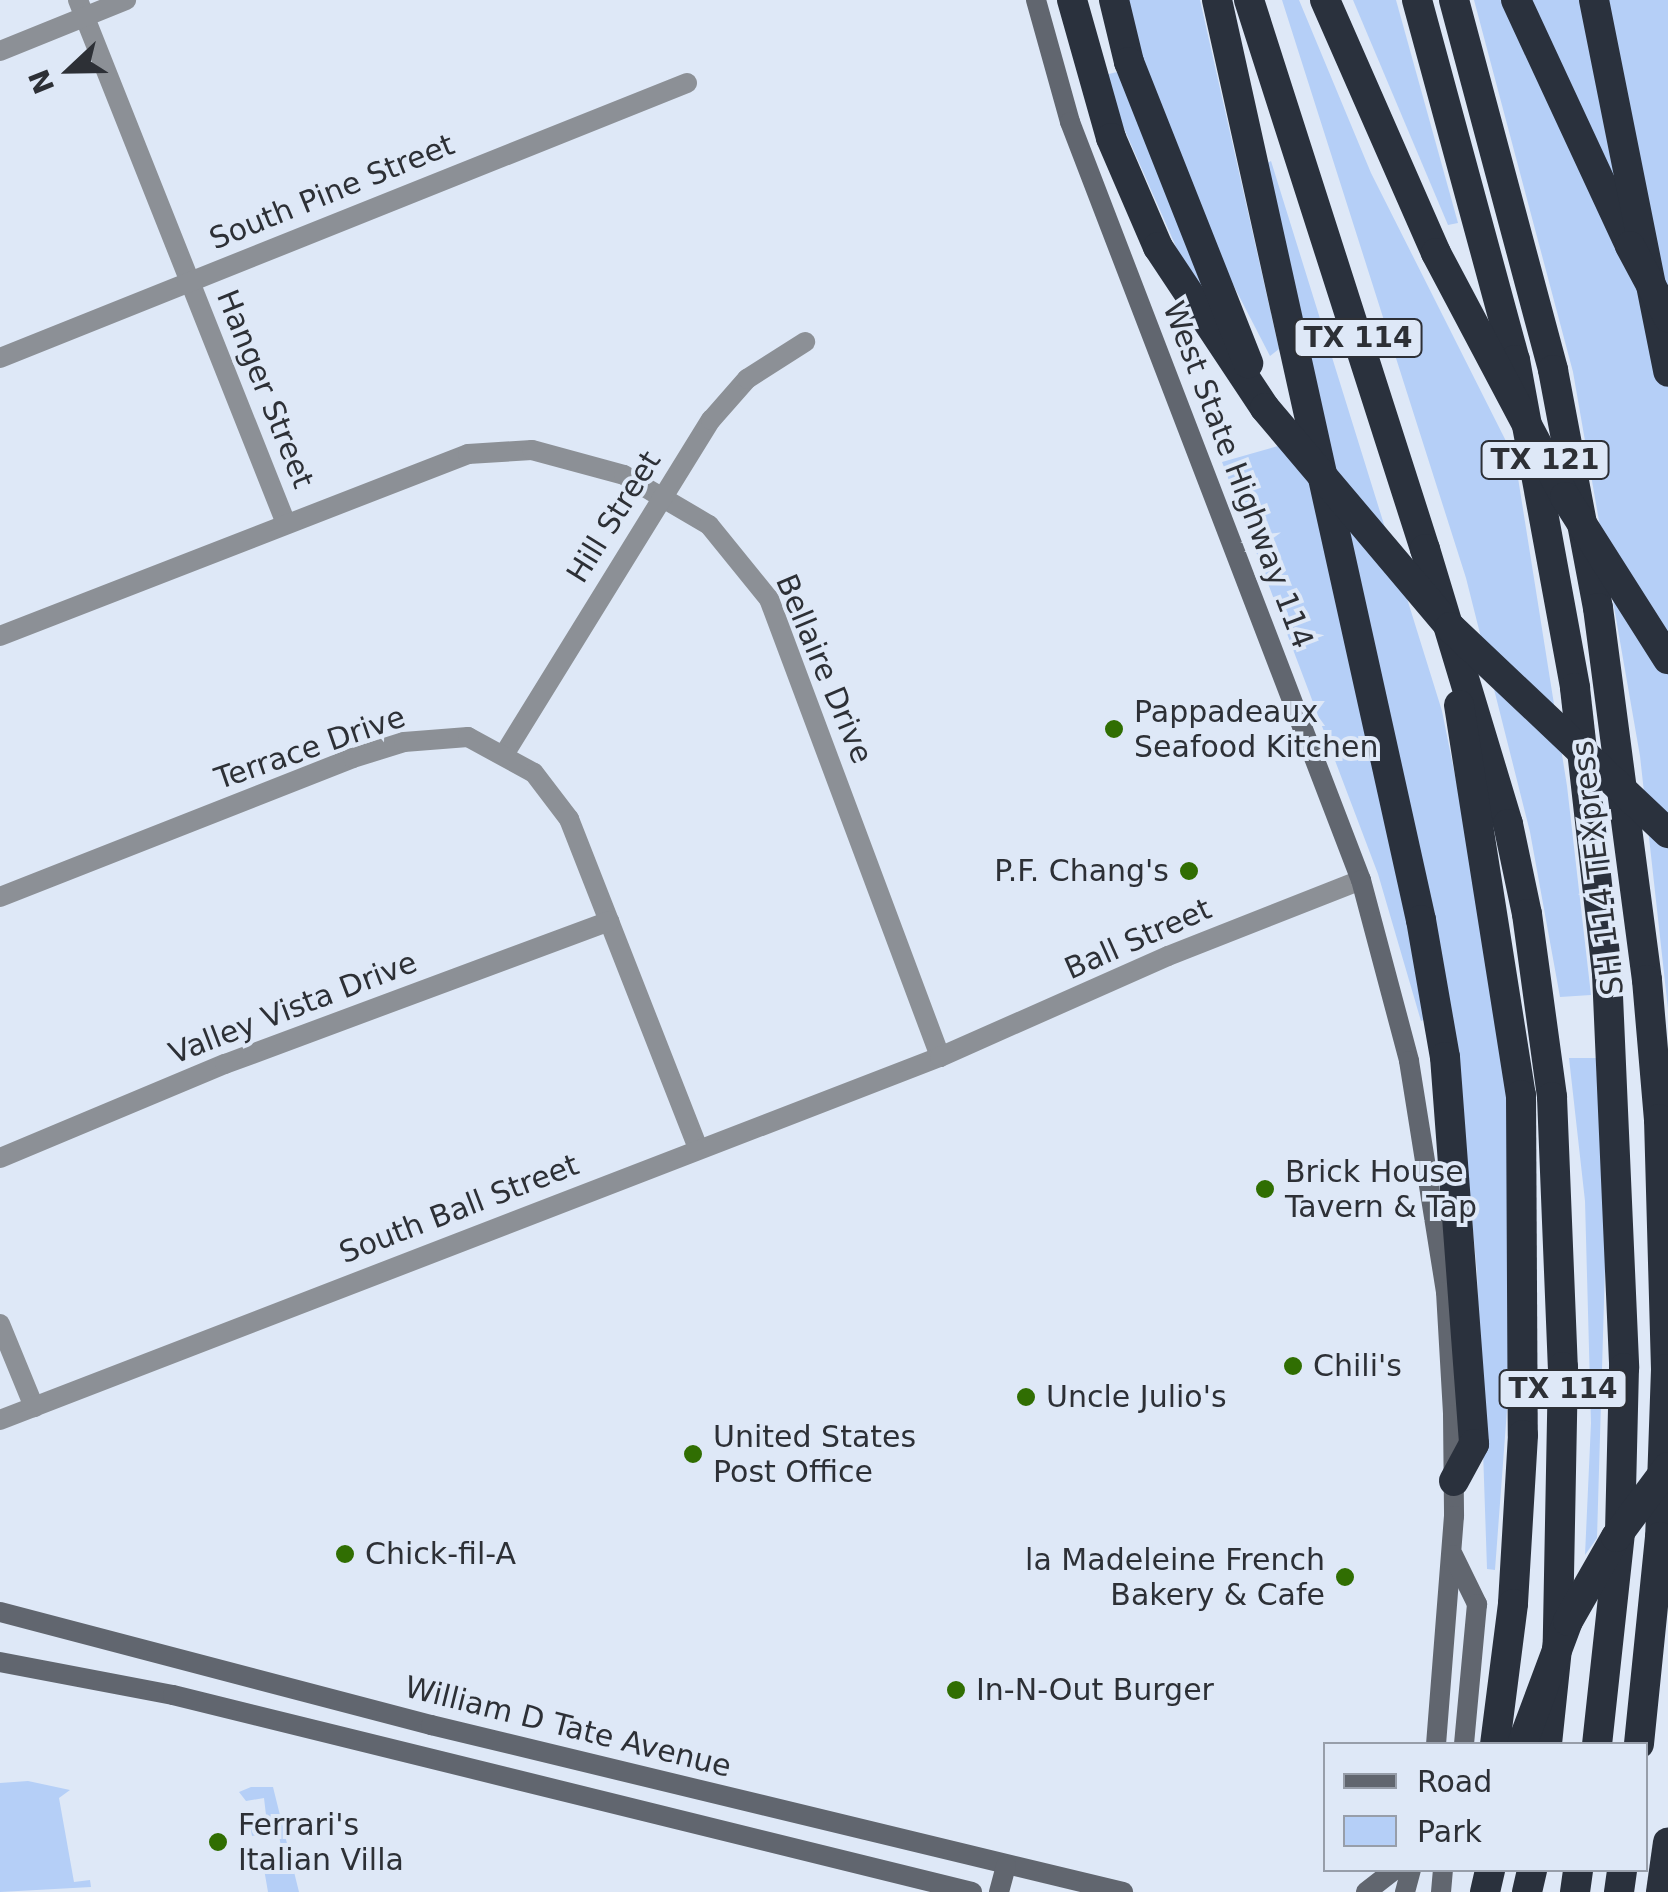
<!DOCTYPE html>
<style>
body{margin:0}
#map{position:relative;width:1668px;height:1892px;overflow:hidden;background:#dee8f7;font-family:"DejaVu Sans",sans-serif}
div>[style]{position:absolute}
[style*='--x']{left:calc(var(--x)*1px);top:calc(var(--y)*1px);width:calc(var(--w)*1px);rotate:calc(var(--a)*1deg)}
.green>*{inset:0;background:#b5cff7}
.minor>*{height:20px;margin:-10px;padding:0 10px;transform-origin:10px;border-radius:10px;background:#8c9096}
.secondary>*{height:20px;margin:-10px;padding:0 10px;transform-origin:10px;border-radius:10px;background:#61666f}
.motorway>*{height:30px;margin:-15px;padding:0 15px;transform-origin:15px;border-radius:15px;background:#2a313d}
.motorway-bridge>*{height:30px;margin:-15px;padding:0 15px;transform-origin:15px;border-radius:15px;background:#2a313d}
.dots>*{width:28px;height:28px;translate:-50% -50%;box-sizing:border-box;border:5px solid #dee8f7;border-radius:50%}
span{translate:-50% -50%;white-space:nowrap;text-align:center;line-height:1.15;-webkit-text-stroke:8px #dee8f7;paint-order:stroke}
.shield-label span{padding:2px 8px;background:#dee8f7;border:2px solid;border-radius:8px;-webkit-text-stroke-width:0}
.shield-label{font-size:28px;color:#2d3036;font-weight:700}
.street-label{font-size:30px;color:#2d3036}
.poi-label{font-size:30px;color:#2d3036}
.left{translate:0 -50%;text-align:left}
.right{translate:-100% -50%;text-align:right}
.legend{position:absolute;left:1323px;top:1742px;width:325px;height:130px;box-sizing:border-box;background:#dee8f7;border:2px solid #979eaa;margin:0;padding:12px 18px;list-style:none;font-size:30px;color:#2d3036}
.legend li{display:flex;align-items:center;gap:20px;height:50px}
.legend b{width:50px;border:2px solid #979eaa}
.north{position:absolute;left:20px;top:20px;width:100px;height:100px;-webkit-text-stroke:8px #dee8f7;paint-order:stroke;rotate:248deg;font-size:28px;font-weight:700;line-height:40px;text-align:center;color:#2d3036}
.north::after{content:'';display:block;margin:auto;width:35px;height:45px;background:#2d3036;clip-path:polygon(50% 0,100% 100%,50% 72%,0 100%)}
</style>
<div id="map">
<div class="green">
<i style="clip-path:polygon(1128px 0,1200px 0,1279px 349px,1270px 356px,1223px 265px,1144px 69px)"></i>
<i style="clip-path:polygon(1282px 0,1299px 0,1371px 173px,1515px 459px,1567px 786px,1591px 995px,1560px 997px,1530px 832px,1466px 578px)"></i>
<i style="clip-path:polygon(1353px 0,1396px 0,1458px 223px,1448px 225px)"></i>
<i style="clip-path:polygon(1474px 0,1668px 0,1668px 1009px,1640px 756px,1573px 372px)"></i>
<i style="clip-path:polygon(1121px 71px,1205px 286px,1195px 290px,1101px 76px)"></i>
<i style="clip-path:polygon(1271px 161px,1442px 711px,1494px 970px,1512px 1146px,1515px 1303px,1495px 1570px,1487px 1569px,1477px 1272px,1459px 1084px,1266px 164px)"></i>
<i style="clip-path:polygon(1306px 438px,1428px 1018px,1421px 1021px,1378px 874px,1222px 462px)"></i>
<i style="clip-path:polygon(1569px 1058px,1596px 1058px,1606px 1234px,1597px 1538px,1585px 1555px,1591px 1423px,1585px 1201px)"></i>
<i style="clip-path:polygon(28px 1781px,70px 1790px,59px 1798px,74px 1882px,90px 1880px,91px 1887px,0 1892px,0 1783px)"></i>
<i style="clip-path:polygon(251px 1787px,273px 1787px,299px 1892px,268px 1892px,264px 1869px,285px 1866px,278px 1831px,252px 1836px,249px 1818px,266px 1815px,264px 1798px,246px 1801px,239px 1792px)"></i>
</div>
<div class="minor">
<i style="--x:78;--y:0;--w:561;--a:68.33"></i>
<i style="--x:0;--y:51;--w:136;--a:-22"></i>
<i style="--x:0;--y:358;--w:740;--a:-21.82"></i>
<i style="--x:0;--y:636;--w:502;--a:-21.25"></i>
<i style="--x:468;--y:454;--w:64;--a:-3.6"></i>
<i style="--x:532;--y:450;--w:95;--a:15.2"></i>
<i style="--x:624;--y:475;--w:99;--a:30.5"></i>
<i style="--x:709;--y:525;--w:95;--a:51"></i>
<i style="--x:769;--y:599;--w:489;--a:69.5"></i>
<i style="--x:505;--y:753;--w:392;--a:-58.3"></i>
<i style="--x:711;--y:420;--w:55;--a:-48.7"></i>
<i style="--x:747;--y:379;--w:69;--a:-32.5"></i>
<i style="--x:0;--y:897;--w:379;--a:-21.5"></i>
<i style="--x:353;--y:758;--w:53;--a:-17.4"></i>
<i style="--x:404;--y:742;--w:64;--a:-4.5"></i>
<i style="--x:468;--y:737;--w:75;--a:28.6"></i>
<i style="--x:534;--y:773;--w:58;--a:52.7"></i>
<i style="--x:569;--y:819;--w:354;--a:68.6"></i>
<i style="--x:0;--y:1158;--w:244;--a:-22.7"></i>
<i style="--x:225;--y:1064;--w:410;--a:-20.4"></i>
<i style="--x:0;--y:1324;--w:90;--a:67.7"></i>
<i style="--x:0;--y:1420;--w:1008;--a:-21.12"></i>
<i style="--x:940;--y:1057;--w:249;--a:-23.9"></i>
<i style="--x:1168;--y:956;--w:207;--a:-21.5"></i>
</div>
<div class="secondary">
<i style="--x:1036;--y:0;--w:127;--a:74.4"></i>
<i style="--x:1070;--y:122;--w:812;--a:69"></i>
<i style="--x:1361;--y:880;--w:187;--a:75.1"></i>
<i style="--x:1409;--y:1061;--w:234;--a:80.9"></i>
<i style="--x:1446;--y:1292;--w:123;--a:86.7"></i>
<i style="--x:1453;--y:1415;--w:101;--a:89.4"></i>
<i style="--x:1454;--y:1516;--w:229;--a:94.5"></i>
<i style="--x:1453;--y:1555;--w:55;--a:63.9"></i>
<i style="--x:1477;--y:1604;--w:141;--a:95.3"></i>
<i style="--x:0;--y:1612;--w:446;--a:14.7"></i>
<i style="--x:431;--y:1725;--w:712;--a:13.57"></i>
<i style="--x:0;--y:1662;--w:176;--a:10.8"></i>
<i style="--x:173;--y:1695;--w:823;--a:13.85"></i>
<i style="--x:999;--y:1892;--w:27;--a:-75"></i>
<i style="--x:1366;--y:1892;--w:36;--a:-38"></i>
<i style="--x:1405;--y:1892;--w:23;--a:-75"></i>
<i style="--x:1441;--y:1892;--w:22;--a:-85"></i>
</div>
<div class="motorway">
<i style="--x:1072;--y:0;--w:143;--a:74.2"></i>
<i style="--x:1111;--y:138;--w:119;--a:66.7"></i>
<i style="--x:1158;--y:247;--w:193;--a:56.4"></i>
<i style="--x:1114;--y:0;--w:64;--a:76.4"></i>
<i style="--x:1129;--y:62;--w:324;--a:68.4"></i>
<i style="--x:1217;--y:0;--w:942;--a:77.5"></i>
<i style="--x:1421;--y:920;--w:139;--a:80.1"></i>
<i style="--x:1445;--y:1057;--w:388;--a:85.7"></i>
<i style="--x:1474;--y:1444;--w:42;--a:118.4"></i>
<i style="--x:1249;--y:0;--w:577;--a:72.23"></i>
<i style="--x:1425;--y:549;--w:287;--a:73.2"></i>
<i style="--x:1508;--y:824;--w:92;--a:78.1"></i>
<i style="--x:1527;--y:914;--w:185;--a:82.2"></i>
<i style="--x:1552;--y:1097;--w:270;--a:87.7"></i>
<i style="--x:1563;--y:1367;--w:272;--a:91.1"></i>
<i style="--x:1558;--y:1639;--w:106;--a:96"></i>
<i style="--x:1325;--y:0;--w:276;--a:66.3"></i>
<i style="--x:1417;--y:0;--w:373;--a:74.8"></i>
<i style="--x:1515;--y:360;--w:333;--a:79.6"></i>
<i style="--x:1575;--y:688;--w:287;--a:83.6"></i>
<i style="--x:1607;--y:973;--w:395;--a:87.5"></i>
<i style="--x:1624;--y:1368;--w:165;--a:91.4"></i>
<i style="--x:1620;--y:1533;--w:212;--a:96.2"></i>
<i style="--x:1454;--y:0;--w:383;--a:75"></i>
<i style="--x:1553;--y:370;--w:242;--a:79.3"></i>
<i style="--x:1598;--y:608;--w:375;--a:82.5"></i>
<i style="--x:1647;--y:980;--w:140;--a:85.1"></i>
<i style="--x:1659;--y:1119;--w:250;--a:88.4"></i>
<i style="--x:1666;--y:1369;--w:168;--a:92"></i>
<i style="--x:1660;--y:1537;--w:208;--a:95.8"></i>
<i style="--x:1516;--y:0;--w:271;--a:65.1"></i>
<i style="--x:1594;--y:0;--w:379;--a:78.7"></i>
<i style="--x:1459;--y:705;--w:395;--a:81"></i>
<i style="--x:1521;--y:1095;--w:340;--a:89.7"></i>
<i style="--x:1523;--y:1435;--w:169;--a:93.4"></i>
<i style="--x:1513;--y:1604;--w:141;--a:97.3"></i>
<i style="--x:1485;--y:1892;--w:23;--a:-77"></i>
<i style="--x:1527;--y:1892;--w:23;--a:-77"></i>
<i style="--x:1575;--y:1892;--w:22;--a:-82"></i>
<i style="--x:1619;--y:1892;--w:22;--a:-82"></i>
<i style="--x:1661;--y:1892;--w:50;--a:-82"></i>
</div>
<div class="motorway-bridge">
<i style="--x:1630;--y:246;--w:81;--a:61.8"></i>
<i style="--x:1436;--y:253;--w:276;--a:62.1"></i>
<i style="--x:1565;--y:497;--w:192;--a:57.6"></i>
<i style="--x:1265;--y:408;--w:287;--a:49.8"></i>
<i style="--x:1450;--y:627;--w:300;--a:43.4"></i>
<i style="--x:1522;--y:1744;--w:131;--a:-69.5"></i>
<i style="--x:1568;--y:1621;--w:97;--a:-60.3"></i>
<i style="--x:1616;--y:1537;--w:87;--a:-53.4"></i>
</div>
<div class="dots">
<i style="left:1114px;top:729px;background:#306e02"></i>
<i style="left:1189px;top:871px;background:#306e02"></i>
<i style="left:1265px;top:1189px;background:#306e02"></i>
<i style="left:1293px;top:1366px;background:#306e02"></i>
<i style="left:1026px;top:1397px;background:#306e02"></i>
<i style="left:693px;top:1454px;background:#306e02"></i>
<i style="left:345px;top:1554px;background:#306e02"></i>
<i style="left:1345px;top:1577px;background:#306e02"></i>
<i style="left:956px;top:1690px;background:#306e02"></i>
<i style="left:218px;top:1842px;background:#306e02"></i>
</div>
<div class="shield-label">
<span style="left:1358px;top:338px">TX 114</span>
<span style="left:1545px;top:460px">TX 121</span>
<span style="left:1563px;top:1389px">TX 114</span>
</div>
<div class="street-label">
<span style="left:332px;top:192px;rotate:-22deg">South Pine Street</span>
<span style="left:265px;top:389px;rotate:68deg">Hanger Street</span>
<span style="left:1238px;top:475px;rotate:69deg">West State Highway 114</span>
<span style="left:614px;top:517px;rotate:-58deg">Hill Street</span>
<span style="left:824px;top:669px;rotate:67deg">Bellaire Drive</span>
<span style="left:310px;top:748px;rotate:-19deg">Terrace Drive</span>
<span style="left:1598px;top:868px;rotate:-97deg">SH 114 TEXpress</span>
<span style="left:1138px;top:939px;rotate:-24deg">Ball Street</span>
<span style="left:293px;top:1008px;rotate:-21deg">Valley Vista Drive</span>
<span style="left:459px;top:1209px;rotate:-21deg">South Ball Street</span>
<span style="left:568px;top:1727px;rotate:14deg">William D Tate Avenue</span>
</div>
<div class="poi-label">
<span class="left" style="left:1134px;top:729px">Pappadeaux<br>Seafood Kitchen</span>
<span class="right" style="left:1169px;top:871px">P.F. Chang's</span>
<span class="left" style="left:1285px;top:1189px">Brick House<br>Tavern &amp; Tap</span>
<span class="left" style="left:1313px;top:1366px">Chili's</span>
<span class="left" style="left:1046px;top:1397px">Uncle Julio's</span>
<span class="left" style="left:713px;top:1454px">United States<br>Post Office</span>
<span class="left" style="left:365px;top:1554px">Chick-fil-A</span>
<span class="right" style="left:1325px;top:1577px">la Madeleine French<br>Bakery &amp; Cafe</span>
<span class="left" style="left:976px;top:1690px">In-N-Out Burger</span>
<span class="left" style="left:238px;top:1842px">Ferrari's<br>Italian Villa</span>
</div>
<ul class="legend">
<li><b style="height:12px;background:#61666f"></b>Road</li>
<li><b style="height:28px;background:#b5cff7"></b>Park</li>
</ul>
<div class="north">N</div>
</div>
